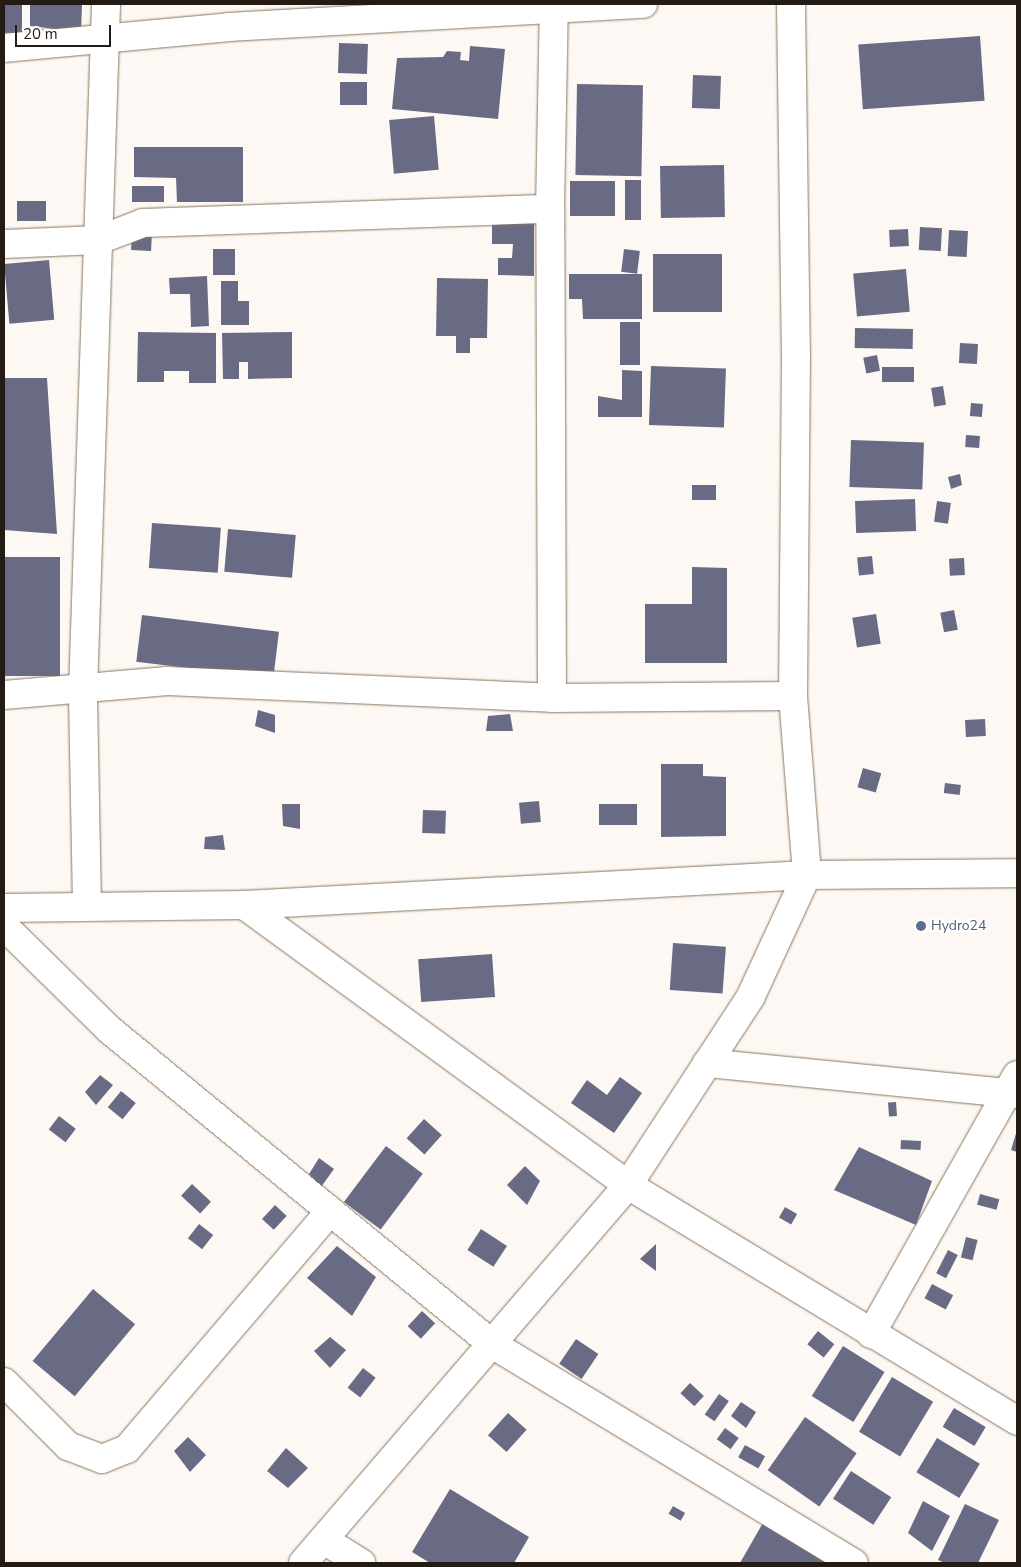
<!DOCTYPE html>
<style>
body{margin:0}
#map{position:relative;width:1021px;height:1567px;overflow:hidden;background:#fdf8f3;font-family:"Nunito Sans",sans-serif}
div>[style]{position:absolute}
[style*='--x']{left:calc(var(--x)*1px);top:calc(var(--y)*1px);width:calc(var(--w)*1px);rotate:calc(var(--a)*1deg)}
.building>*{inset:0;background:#696b85;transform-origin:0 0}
.roads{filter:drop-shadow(0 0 1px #88755f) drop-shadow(0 0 1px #88755f)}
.minor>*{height:28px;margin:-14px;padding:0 14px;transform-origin:14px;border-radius:14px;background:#fff}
.tertiary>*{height:28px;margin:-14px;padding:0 14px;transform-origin:14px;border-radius:14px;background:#fff}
.dots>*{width:14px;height:14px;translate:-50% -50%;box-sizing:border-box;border:2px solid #fff;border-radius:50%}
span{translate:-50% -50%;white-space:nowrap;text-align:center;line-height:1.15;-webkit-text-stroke:4px #fff;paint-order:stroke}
.service-label{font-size:14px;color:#4e5e75}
.left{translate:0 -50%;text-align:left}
.frame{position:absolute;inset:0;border:5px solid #241c14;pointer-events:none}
.scale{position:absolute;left:15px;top:25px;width:96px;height:22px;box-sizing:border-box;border:2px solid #241c14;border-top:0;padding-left:6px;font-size:15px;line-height:18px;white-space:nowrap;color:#241c14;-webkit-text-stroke:4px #fff;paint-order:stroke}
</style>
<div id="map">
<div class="building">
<i style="left:4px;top:4px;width:18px;height:29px"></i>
<i style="clip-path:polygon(30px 4px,82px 4px,81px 32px,30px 26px)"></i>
<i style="left:980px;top:36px;width:65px;height:122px;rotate:86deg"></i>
<i style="left:339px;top:43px;width:29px;height:30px;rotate:2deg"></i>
<i style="clip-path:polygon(470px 46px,505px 49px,498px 119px,392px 109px,397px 58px,443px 57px,447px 51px,461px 52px,460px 60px,469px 61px)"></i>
<i style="left:693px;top:75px;width:28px;height:33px;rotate:2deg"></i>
<i style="left:340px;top:82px;width:27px;height:23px"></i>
<i style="left:577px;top:84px;width:66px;height:91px;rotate:1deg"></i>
<i style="left:434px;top:116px;width:54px;height:45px;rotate:85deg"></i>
<i style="clip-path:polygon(134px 147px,243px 147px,243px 202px,177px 202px,176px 178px,134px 177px)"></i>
<i style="left:724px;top:165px;width:52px;height:64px;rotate:89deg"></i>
<i style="left:625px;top:180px;width:16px;height:40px"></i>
<i style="left:570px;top:181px;width:45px;height:35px"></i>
<i style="left:164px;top:186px;width:16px;height:32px;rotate:90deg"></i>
<i style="left:17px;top:201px;width:29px;height:20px"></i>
<i style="clip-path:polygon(492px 220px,534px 221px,534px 276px,498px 275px,498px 258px,512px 258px,513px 244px,492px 244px)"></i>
<i style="left:920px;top:227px;width:22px;height:23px;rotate:3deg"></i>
<i style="left:908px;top:229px;width:17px;height:19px;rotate:87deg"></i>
<i style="left:949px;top:230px;width:19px;height:26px;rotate:3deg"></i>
<i style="left:132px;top:232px;width:20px;height:18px;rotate:3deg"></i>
<i style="left:213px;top:249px;width:22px;height:26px"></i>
<i style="left:624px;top:249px;width:16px;height:23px;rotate:7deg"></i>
<i style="left:653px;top:254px;width:69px;height:58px"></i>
<i style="left:49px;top:260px;width:60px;height:45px;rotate:85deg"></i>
<i style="left:906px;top:269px;width:43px;height:53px;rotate:85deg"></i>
<i style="clip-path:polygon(569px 274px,642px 274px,642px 319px,583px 319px,582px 299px,569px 299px)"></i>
<i style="clip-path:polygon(207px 276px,209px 326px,191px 327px,190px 294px,170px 294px,169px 278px)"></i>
<i style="clip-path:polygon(437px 278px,488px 279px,487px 338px,470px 338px,470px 353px,456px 353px,456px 336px,436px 336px)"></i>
<i style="clip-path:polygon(221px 281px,238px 281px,238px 301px,249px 301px,249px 325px,221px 325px)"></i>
<i style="left:620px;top:322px;width:20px;height:43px"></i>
<i style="left:855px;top:328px;width:58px;height:20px;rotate:1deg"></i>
<i style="clip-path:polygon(138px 332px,216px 333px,216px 383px,189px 383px,189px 371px,164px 371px,164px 382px,137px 382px)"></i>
<i style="clip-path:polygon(292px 332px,292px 378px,248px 379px,248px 362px,239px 362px,239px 379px,223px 379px,222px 333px)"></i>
<i style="left:960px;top:343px;width:18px;height:20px;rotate:3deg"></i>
<i style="left:877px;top:355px;width:16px;height:14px;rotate:79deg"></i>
<i style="left:651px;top:366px;width:75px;height:59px;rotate:2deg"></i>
<i style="left:882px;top:367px;width:32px;height:15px"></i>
<i style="clip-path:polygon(622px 370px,642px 371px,642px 417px,598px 417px,598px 396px,622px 400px)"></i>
<i style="clip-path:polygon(4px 378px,47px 378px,57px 534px,4px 530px)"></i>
<i style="left:943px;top:386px;width:19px;height:12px;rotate:81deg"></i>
<i style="left:971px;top:403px;width:12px;height:13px;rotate:5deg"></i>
<i style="left:966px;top:435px;width:14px;height:12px;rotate:4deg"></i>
<i style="left:851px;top:440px;width:73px;height:47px;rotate:2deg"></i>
<i style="clip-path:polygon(960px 474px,962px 485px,951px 489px,948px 477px)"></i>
<i style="left:692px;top:485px;width:24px;height:15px"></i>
<i style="left:915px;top:499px;width:32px;height:60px;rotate:88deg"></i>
<i style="left:937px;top:501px;width:14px;height:21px;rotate:8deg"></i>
<i style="left:152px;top:523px;width:69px;height:45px;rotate:4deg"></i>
<i style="left:228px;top:529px;width:68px;height:43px;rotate:5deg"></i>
<i style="left:872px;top:556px;width:18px;height:15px;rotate:84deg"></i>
<i style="left:4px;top:557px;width:56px;height:119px"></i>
<i style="left:964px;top:558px;width:17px;height:15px;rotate:87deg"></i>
<i style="clip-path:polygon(692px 567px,727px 568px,727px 663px,645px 663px,645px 604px,692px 604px)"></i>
<i style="left:954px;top:610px;width:20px;height:14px;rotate:79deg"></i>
<i style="left:876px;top:614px;width:30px;height:24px;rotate:81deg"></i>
<i style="left:142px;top:615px;width:138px;height:47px;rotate:7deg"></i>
<i style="clip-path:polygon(258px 710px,275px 715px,275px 733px,255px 726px)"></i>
<i style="clip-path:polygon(510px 714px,513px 731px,486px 731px,488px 716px)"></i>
<i style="left:985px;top:719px;width:17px;height:20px;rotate:87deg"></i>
<i style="clip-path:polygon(661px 764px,703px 764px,703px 776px,726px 777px,726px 836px,661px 837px)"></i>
<i style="left:863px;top:768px;width:19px;height:20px;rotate:16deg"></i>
<i style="left:945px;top:783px;width:16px;height:10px;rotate:7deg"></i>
<i style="left:539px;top:801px;width:21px;height:20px;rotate:85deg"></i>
<i style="clip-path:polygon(282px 804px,300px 804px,300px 829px,283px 826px)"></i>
<i style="left:599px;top:804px;width:38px;height:21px"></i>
<i style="left:423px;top:810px;width:23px;height:23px;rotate:2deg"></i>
<i style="clip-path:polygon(223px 835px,225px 850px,204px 849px,205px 837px)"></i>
<i style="left:673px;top:943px;width:53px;height:47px;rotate:4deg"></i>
<i style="left:492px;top:954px;width:43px;height:74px;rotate:86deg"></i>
<i style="clip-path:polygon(100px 1075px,113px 1085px,96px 1105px,85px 1092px)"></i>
<i style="clip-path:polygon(620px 1077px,642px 1093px,614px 1133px,571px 1103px,587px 1080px,607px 1095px)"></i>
<i style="left:121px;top:1091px;width:19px;height:21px;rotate:39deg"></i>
<i style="left:896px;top:1102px;width:14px;height:8px;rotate:86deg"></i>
<i style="left:59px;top:1116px;width:21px;height:17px;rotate:37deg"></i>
<i style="left:424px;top:1119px;width:24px;height:26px;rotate:42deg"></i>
<i style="clip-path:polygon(1017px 1130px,1017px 1152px,1011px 1150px)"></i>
<i style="left:901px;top:1140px;width:20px;height:9px;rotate:3deg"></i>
<i style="left:386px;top:1146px;width:46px;height:70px;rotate:37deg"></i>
<i style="clip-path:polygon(859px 1147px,932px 1181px,916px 1225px,834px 1190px)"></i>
<i style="clip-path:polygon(319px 1158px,334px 1169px,321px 1187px,309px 1174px)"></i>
<i style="clip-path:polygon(525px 1166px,540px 1181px,527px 1205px,507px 1185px)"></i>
<i style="left:192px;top:1184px;width:26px;height:16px;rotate:43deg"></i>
<i style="left:980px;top:1194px;width:20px;height:11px;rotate:15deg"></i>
<i style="left:275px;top:1205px;width:16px;height:19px;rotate:43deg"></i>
<i style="left:785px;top:1207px;width:14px;height:12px;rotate:30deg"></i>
<i style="left:199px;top:1224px;width:18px;height:18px;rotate:38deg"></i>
<i style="left:481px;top:1229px;width:31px;height:25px;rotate:33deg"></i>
<i style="left:966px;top:1237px;width:12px;height:21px;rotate:14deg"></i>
<i style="clip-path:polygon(656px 1244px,656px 1271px,640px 1259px)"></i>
<i style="clip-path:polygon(337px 1246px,376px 1277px,352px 1316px,307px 1278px)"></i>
<i style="left:948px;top:1250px;width:11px;height:26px;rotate:27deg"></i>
<i style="left:932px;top:1284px;width:24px;height:16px;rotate:28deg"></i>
<i style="left:93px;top:1289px;width:55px;height:94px;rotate:40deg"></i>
<i style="left:422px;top:1311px;width:18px;height:21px;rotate:43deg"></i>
<i style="left:818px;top:1331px;width:21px;height:17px;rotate:39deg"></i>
<i style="clip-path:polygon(330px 1337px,346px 1350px,330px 1368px,314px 1351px)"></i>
<i style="left:576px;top:1339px;width:27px;height:30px;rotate:34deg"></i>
<i style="left:843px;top:1346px;width:49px;height:59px;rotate:32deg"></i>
<i style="left:363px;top:1368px;width:16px;height:25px;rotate:38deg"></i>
<i style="left:892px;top:1377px;width:48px;height:64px;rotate:31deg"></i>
<i style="left:690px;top:1383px;width:19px;height:14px;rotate:43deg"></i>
<i style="left:719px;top:1394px;width:12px;height:25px;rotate:35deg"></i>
<i style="clip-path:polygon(741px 1402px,756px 1412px,746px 1428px,731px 1416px)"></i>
<i style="left:954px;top:1408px;width:37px;height:22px;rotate:31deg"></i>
<i style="left:508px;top:1413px;width:25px;height:30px;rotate:42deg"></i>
<i style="left:805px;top:1417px;width:63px;height:65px;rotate:35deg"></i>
<i style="left:725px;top:1428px;width:17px;height:14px;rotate:36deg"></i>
<i style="clip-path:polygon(188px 1437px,206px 1455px,190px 1472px,174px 1451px)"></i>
<i style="left:937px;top:1438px;width:50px;height:40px;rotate:31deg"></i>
<i style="left:745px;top:1445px;width:23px;height:14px;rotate:29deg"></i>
<i style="clip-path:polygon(286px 1448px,308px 1468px,288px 1488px,267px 1471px)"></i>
<i style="left:851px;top:1471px;width:48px;height:33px;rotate:33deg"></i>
<i style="clip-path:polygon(450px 1489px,529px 1537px,514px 1563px,430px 1563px,412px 1552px)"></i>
<i style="clip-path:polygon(923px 1501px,950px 1516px,932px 1551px,908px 1533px)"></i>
<i style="clip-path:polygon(965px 1504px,999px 1520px,978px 1563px,945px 1563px,938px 1560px)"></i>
<i style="left:673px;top:1506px;width:14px;height:9px;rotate:30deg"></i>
<i style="clip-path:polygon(768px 1514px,852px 1563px,740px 1563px)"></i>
</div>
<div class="roads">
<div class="minor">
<i style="--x:791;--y:4;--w:351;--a:89.2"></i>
<i style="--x:796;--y:355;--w:341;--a:90.5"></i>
<i style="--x:793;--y:696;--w:180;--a:85.5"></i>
<i style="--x:4;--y:48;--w:226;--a:-5.3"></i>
<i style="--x:229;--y:27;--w:415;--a:-3.2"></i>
<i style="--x:4;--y:244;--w:95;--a:-2.4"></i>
<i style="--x:99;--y:240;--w:47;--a:-21.1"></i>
<i style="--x:143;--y:223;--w:407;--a:-2"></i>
<i style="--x:4;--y:695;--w:164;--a:-4.9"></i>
<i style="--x:167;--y:681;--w:385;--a:2.5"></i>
<i style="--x:552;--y:698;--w:241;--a:-0.5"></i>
<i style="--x:552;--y:698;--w:489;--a:-90.2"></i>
<i style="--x:550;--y:209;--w:202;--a:-88.9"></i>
<i style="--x:244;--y:905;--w:475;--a:36.1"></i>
<i style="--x:628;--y:1185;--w:455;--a:31.2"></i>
<i style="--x:87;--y:906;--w:215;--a:-91.1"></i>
<i style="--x:83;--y:691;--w:687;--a:-88.08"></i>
<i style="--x:4;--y:926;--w:150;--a:44.5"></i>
<i style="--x:111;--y:1031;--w:493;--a:39.4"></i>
<i style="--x:492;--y:1344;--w:423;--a:31.2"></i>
<i style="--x:707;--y:1063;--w:312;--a:5.7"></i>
<i style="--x:871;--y:1334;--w:297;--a:-60.6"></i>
<i style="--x:4;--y:1382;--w:91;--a:45"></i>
<i style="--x:68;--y:1446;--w:36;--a:21"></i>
<i style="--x:102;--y:1459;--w:27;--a:-22"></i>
<i style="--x:127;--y:1449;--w:313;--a:-49.5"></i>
<i style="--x:324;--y:1540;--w:44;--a:31.9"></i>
</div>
<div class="tertiary">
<i style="--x:4;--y:908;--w:240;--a:-0.7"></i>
<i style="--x:244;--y:905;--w:564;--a:-3.05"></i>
<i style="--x:807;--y:875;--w:210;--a:-0.5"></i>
<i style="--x:303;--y:1563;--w:499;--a:-49.3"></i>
<i style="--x:628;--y:1185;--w:225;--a:-56.9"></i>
<i style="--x:751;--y:996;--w:133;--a:-65.2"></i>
</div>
</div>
<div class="dots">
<i style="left:921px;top:926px;background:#5c6f8a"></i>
</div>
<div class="service-label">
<span class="left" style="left:931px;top:926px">Hydro24</span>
</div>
<div class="frame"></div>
<div class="scale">20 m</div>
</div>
